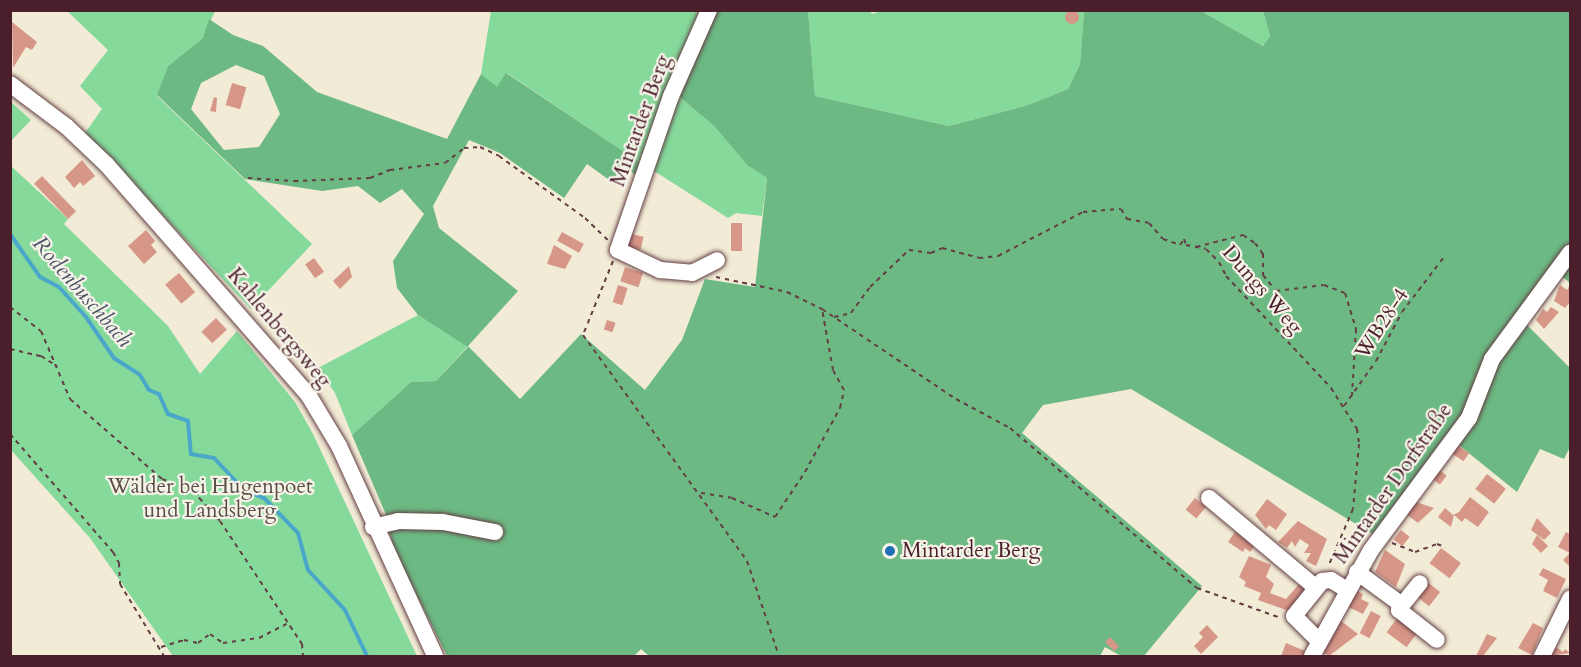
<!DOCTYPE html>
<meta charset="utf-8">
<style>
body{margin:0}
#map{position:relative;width:1581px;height:667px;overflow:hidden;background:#f2ebd5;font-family:Cardo,serif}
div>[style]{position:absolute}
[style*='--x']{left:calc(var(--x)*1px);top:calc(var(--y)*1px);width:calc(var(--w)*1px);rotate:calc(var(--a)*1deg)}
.green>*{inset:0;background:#85d99b}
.forest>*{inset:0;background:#6cb983}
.stream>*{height:4px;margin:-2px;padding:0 2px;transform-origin:2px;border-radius:2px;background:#4ba7c9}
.building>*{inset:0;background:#d79788;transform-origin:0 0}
.round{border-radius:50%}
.path>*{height:2px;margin-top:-1px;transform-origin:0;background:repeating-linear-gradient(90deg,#633e44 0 4.5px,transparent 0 9px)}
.roads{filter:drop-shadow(0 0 2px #633e44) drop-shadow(0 0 2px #633e44)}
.minor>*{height:16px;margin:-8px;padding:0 8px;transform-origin:8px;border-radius:8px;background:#fff}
.dots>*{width:16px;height:16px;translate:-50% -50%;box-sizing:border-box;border:3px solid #f7f3e8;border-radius:50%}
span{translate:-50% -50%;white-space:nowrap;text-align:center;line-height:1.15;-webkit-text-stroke:4.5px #f7f3e8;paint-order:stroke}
.street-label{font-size:21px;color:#4a1f2b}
.park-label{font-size:21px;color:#594e47}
.poi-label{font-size:21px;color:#4a1f2b}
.left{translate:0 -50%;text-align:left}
.water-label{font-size:22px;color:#4a556a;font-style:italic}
.frame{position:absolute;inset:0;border:12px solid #4a1f2b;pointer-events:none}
</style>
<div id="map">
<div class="green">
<i style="clip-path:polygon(693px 10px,702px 16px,644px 165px,507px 73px,497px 88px,481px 74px,491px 11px)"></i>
<i style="clip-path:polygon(884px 10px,1084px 10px,1080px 64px,1068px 89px,1028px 105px,949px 126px,815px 96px,808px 11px,870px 11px,872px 14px)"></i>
<i style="clip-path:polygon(67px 11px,215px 11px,203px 38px,168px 66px,157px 96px,312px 244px,251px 309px,85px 133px,102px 109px,80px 86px,108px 50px)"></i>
<i style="clip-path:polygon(1201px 11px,1263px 11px,1270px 36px,1263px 46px)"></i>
<i style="clip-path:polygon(676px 94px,714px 126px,747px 165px,767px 178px,762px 216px,736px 213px,728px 218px,651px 169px)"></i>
<i style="clip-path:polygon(11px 102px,31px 120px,11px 141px)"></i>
<i style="clip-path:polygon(10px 165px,68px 219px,64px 224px,168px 326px,200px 374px,237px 331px,295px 402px,313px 434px,417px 656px,173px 656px,90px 538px,11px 450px)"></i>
<i style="clip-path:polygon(418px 315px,468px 346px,436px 381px,411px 382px,352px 435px,335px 393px,318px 368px)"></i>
</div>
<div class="forest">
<i style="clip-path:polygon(evenodd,711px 11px,808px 11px,815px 96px,949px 126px,1028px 105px,1068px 89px,1080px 64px,1084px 11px,1201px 11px,1263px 46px,1270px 36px,1263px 11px,1570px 11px,1570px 283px,1553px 269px,1518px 316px,1570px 368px,1570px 447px,1564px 459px,1540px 449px,1517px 492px,1455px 442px,1376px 536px,1131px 389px,1043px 405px,1022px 433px,1202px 586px,1144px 656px,1121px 656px,1105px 647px,1100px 656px,649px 656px,641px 649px,634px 656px,447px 656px,393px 547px,387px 517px,352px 435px,411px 382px,436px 381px,468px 347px,418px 315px,397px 288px,393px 261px,424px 214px,402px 189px,380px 203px,358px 186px,322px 191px,245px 179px,157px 95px,168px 66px,203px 38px,209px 19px,233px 35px,263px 46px,317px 92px,447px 139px,481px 74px,497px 87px,506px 73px,644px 165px,639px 178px,623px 165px,612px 182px,587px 164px,564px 198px,500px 153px,469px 140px,433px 206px,439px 228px,518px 291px,468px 346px,520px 399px,581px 334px,645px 390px,682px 340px,705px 279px,755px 287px,767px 178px,747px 165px,714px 126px,676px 94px,711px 11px,236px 65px,264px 76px,280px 114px,259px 147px,224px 150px,191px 109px,201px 83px,236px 65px)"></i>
</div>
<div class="stream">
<i style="--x:10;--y:234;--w:52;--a:55.1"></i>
<i style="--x:40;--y:277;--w:21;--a:28"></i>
<i style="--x:59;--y:287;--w:40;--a:48"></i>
<i style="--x:86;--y:317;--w:50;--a:55.7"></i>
<i style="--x:114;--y:358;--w:31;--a:33"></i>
<i style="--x:140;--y:375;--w:17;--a:59"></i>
<i style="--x:149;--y:390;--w:11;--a:22"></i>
<i style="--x:159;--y:394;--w:22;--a:66"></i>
<i style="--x:168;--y:414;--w:21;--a:19"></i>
<i style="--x:188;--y:421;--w:33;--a:85"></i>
<i style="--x:191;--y:454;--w:23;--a:10"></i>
<i style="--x:214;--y:458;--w:44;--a:46.8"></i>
<i style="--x:244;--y:490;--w:22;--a:22"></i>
<i style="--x:264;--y:498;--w:49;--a:45.8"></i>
<i style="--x:298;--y:533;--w:38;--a:75"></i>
<i style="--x:308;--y:570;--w:54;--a:47.2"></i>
<i style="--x:345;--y:610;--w:51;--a:64.4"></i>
</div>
<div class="building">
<i class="round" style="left:1065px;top:10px;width:14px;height:14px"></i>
<i style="clip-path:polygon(12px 22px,37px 42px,32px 50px,26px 47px,13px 68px)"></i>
<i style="left:232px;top:83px;width:15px;height:23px;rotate:16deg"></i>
<i style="clip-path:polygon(214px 97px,217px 98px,216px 112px,210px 111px)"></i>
<i style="clip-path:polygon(82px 160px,95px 176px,83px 186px,80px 182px,74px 188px,65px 177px)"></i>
<i style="left:42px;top:176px;width:49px;height:11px;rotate:46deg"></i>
<i style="left:731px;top:223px;width:11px;height:28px"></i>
<i style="clip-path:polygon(146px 230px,155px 241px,151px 245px,157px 252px,144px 264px,128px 246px)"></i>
<i style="left:562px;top:232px;width:25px;height:10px;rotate:29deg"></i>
<i style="left:627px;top:233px;width:17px;height:13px;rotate:13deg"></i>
<i style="clip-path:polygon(554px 245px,572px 256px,565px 269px,547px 264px)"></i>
<i style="left:314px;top:258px;width:17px;height:11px;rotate:54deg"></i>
<i style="clip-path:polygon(349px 266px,352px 277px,340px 289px,333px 281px)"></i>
<i style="left:625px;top:267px;width:19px;height:15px;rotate:18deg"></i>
<i style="left:179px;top:273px;width:25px;height:18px;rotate:50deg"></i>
<i style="left:618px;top:285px;width:10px;height:18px;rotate:17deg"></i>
<i style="clip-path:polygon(1560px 285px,1567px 290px,1570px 285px,1570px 302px,1565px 308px,1554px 301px)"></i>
<i style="clip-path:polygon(1551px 307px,1559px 312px,1544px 329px,1536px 320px,1543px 309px,1547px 312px)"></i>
<i style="left:216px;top:318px;width:16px;height:20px;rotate:47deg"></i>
<i style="left:607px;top:320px;width:9px;height:10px;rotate:18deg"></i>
<i style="left:1456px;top:444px;width:16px;height:10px;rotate:35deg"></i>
<i style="left:1438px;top:469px;width:11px;height:11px;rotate:38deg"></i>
<i style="left:1487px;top:474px;width:24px;height:19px;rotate:38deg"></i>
<i style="clip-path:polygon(1470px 497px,1489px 512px,1478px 527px,1465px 518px,1462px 522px,1454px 515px,1451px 527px,1438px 517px,1445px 508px,1453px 515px,1459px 512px)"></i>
<i style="left:1195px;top:498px;width:14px;height:15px;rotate:39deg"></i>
<i style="clip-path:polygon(1267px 499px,1287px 514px,1276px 530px,1269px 525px,1266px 529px,1255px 515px)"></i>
<i style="clip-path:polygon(1416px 502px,1434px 508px,1418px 523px,1406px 514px)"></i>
<i style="clip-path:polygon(1537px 518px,1551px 533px,1544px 540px,1531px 530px)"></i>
<i style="clip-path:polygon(1298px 521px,1327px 539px,1316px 566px,1306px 561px,1311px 553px,1304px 553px,1309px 545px,1300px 539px,1295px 547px,1292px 541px,1287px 548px,1278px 542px)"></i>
<i style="left:1401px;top:530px;width:11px;height:12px;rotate:38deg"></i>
<i style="clip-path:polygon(1235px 532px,1255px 545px,1250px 552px,1245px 548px,1243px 552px,1228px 542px)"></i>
<i style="clip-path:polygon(1566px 532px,1570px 534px,1570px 567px,1563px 560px,1570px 553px,1558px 547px)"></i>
<i style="clip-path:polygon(1537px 535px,1548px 546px,1541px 553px,1532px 544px)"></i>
<i style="left:1441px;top:548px;width:25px;height:19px;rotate:37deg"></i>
<i style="clip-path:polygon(1385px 550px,1405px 564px,1396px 587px,1375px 572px)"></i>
<i style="clip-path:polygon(1249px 556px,1271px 565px,1266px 577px,1274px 584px,1270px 593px,1286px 599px,1299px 584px,1307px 591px,1289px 611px,1258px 600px,1261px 593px,1244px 586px,1246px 582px,1239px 577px)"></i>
<i style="clip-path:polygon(1543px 568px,1566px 579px,1557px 598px,1543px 591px,1548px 580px,1539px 575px)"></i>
<i style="left:1426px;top:581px;width:18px;height:18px;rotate:38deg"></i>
<i style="clip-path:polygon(1357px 591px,1363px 594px,1361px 599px,1369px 603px,1363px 614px,1344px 605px,1349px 594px,1355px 596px)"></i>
<i style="left:1371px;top:611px;width:11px;height:25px;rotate:27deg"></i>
<i style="left:1398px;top:617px;width:25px;height:19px;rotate:37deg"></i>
<i style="clip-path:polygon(1337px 618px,1358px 634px,1329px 656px,1321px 651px)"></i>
<i style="clip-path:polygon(1533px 623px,1543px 628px,1532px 655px,1518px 648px)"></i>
<i style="clip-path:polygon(1207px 625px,1218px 637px,1201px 654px,1194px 646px,1203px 637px,1199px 633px)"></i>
<i style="clip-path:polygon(1487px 634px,1497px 638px,1483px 656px,1476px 656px)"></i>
<i style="left:1110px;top:637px;width:13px;height:7px;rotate:45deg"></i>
<i style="clip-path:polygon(1286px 643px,1305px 651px,1303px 656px,1281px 656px)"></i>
<i style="clip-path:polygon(1553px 645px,1563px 652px,1565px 649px,1570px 653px,1551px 656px)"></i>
</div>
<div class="path">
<i style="--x:248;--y:178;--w:46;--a:3.7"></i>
<i style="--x:294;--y:181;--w:76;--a:-2.3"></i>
<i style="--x:370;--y:178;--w:22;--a:-22"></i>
<i style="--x:390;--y:170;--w:55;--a:-7.3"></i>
<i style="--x:445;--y:163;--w:24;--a:-38"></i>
<i style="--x:464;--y:148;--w:16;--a:-4"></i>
<i style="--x:480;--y:147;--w:21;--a:25"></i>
<i style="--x:499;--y:156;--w:106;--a:35.8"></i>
<i style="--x:585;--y:218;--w:32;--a:44"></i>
<i style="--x:1196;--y:247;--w:49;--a:-14.3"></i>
<i style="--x:1243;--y:235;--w:14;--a:34"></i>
<i style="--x:1255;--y:243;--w:14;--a:54"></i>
<i style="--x:1263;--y:254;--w:21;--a:90"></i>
<i style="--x:1263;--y:275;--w:21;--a:51"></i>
<i style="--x:1276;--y:291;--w:48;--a:-7.1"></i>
<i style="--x:1324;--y:285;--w:22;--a:21"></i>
<i style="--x:1345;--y:293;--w:38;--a:73"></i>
<i style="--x:1356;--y:329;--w:66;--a:93.5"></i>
<i style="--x:613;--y:261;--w:80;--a:112.1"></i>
<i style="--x:583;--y:335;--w:279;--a:54"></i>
<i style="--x:747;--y:561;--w:100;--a:71.4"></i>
<i style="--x:716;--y:277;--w:73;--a:11.9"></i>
<i style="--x:787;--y:292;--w:39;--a:26"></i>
<i style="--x:822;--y:309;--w:161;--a:33.9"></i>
<i style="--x:956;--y:399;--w:61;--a:28.2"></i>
<i style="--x:1010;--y:428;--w:246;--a:40.6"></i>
<i style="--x:1197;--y:588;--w:89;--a:19.7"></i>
<i style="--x:10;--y:307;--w:39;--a:38"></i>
<i style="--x:41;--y:331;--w:74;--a:66.9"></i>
<i style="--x:70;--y:399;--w:122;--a:41"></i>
<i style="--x:162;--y:479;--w:33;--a:21"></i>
<i style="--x:193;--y:491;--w:40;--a:48"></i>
<i style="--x:220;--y:521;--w:148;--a:56.3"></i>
<i style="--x:302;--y:644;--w:12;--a:85"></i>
<i style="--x:834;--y:317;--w:17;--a:-13"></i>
<i style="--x:851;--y:313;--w:32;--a:-54"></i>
<i style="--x:870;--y:287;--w:54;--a:-43.5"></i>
<i style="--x:909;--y:250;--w:22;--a:8"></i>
<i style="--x:931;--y:253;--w:12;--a:-24"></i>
<i style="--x:942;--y:248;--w:38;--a:15"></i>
<i style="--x:979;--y:258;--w:19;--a:-6"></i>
<i style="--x:998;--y:256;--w:96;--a:-27.4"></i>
<i style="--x:1083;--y:212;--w:38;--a:-5"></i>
<i style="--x:1121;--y:209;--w:12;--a:59"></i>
<i style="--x:1127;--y:219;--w:22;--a:10"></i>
<i style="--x:1149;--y:223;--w:21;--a:49"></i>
<i style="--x:1163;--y:239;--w:18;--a:19"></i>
<i style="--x:1180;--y:245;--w:7;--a:-56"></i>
<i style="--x:1184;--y:239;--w:6;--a:72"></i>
<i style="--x:1186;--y:245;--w:20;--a:11"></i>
<i style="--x:1206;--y:249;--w:18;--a:45"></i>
<i style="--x:1219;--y:262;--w:16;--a:63"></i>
<i style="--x:1226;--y:276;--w:154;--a:46.8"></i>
<i style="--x:1331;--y:388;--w:49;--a:57.6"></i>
<i style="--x:1357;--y:429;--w:15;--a:82"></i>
<i style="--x:1359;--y:444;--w:65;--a:95.3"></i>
<i style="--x:1353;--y:509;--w:63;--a:113.3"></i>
<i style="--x:10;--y:349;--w:32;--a:13"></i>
<i style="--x:41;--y:356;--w:19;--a:32"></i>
<i style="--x:1344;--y:406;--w:55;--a:-54.6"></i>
<i style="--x:1376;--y:361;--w:55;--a:-62"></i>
<i style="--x:1402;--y:312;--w:69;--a:-52.6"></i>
<i style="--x:10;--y:434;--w:157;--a:48.9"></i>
<i style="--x:113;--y:552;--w:13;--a:61"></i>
<i style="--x:119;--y:563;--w:21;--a:87"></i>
<i style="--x:120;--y:584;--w:84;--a:58.6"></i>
<i style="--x:701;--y:493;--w:31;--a:9"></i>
<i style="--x:732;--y:498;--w:47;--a:23.8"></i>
<i style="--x:775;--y:517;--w:54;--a:-56.3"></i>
<i style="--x:805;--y:472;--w:73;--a:-61.3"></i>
<i style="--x:840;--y:408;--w:18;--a:-77"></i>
<i style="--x:844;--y:390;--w:23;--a:-119"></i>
<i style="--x:833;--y:370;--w:62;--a:-100.2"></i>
<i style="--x:1392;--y:543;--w:25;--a:21"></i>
<i style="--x:1415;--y:552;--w:23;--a:-20"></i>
<i style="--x:1437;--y:544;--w:9;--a:21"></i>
<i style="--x:161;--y:647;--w:24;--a:-17"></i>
<i style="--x:184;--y:640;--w:14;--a:12"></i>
<i style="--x:198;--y:643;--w:15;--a:-37"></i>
<i style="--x:210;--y:634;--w:16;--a:35"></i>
<i style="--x:223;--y:643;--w:36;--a:-8"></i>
<i style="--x:259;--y:638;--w:31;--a:-27"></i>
</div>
<div class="roads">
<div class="minor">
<i style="--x:709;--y:10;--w:94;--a:113.8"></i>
<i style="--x:671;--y:96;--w:163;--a:109"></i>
<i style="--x:618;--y:250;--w:47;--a:25.5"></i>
<i style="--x:660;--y:270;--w:32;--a:5"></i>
<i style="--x:692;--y:273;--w:28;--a:-27"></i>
<i style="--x:10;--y:84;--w:70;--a:36.9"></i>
<i style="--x:66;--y:126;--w:57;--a:43.6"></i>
<i style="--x:107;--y:165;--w:307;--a:48.8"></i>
<i style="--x:309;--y:396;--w:58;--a:59"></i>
<i style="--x:339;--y:446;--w:231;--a:65.4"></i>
<i style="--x:1209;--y:498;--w:138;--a:40"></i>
<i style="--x:373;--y:527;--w:26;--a:-13"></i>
<i style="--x:398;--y:521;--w:45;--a:1.3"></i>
<i style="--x:443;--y:522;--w:53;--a:10.9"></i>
<i style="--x:1357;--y:572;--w:56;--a:36.3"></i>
<i style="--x:1402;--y:605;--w:6;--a:121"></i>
<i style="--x:1399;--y:610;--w:48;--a:38.3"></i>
<i style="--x:1402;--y:605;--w:28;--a:-51"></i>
<i style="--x:1319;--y:641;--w:35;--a:-135"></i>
<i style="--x:1294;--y:616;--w:45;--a:-51.3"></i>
<i style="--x:1322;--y:581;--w:9;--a:-6"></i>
<i style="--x:1331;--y:580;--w:19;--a:32"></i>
<i style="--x:1312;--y:656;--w:121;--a:-60.9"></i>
<i style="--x:1371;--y:550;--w:164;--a:-53.4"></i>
<i style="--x:1469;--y:418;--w:63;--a:-68.7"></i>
<i style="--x:1492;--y:359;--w:132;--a:-53.7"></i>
<i style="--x:1542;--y:656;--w:64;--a:-63.8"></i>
</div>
</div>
<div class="dots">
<i style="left:890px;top:551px;background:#1f6fb2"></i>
</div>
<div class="street-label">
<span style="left:641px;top:121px;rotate:-70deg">Mintarder Berg</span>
<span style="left:1262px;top:290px;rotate:49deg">Dungs Weg</span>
<span style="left:1382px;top:324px;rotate:-57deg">WB28-4</span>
<span style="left:279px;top:328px;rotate:50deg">Kahlenbergsweg</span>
<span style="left:1393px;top:484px;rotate:-55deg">Mintarder Dorfstraße</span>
</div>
<div class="park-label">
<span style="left:210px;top:499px">Wälder bei Hugenpoet<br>und Landsberg</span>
</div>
<div class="poi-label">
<span class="left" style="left:902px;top:551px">Mintarder Berg</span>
</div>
<div class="water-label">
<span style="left:82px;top:292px;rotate:49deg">Rodenbuschbach</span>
</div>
<div class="frame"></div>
</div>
